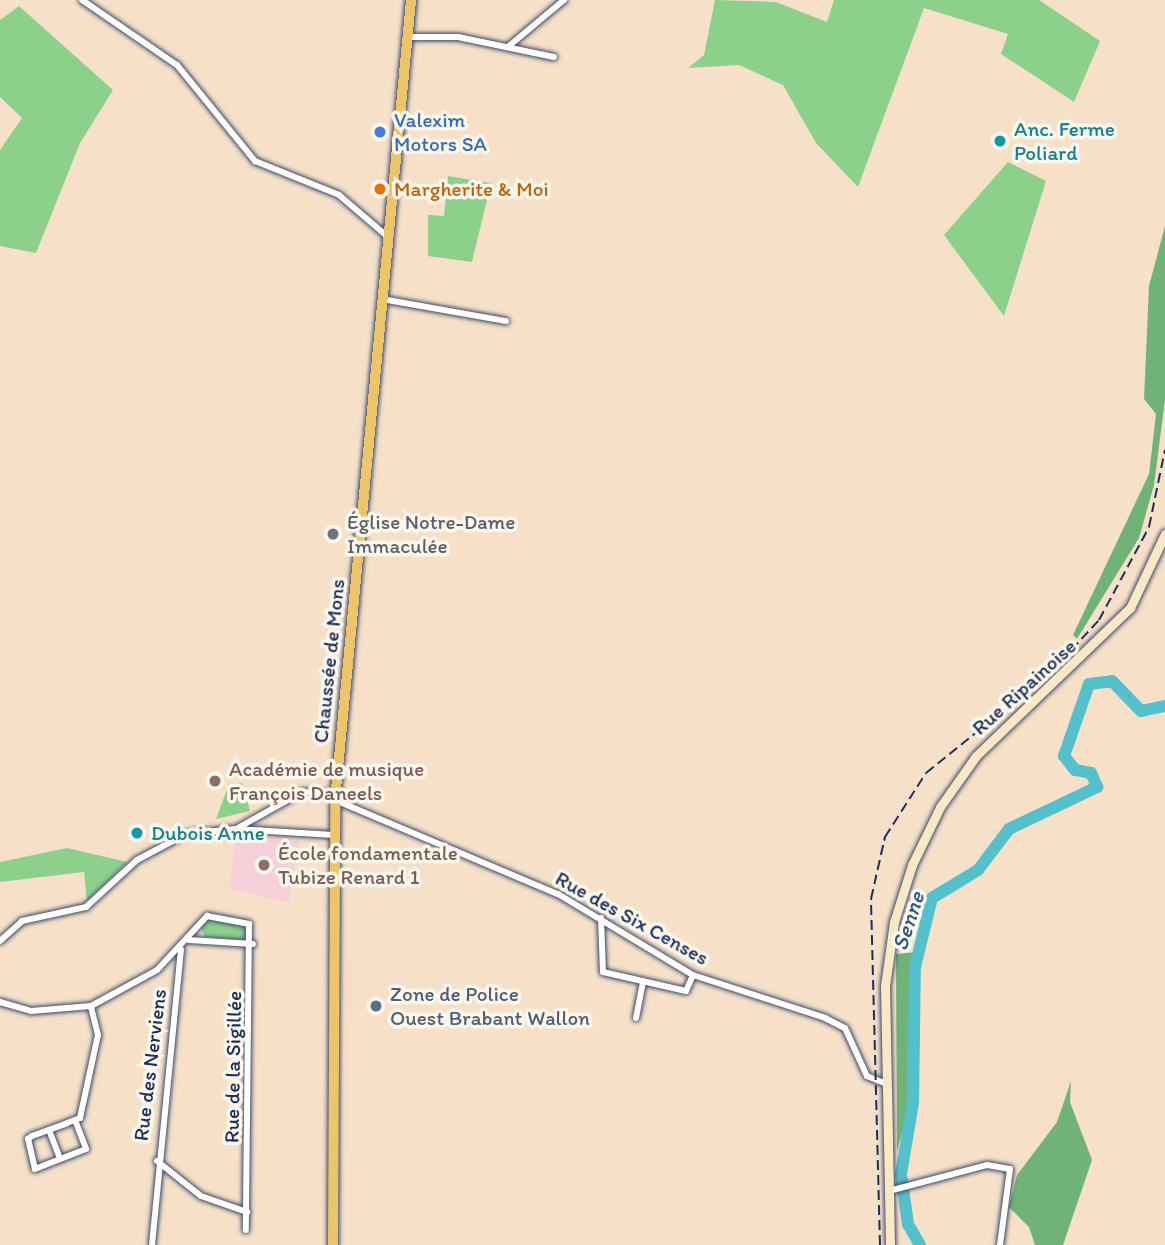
<!DOCTYPE html>
<meta charset="utf-8">
<style>
body{margin:0}
#map{position:relative;width:1165px;height:1245px;overflow:hidden;background:#f6e1c8;font-family:Itim,sans-serif}
div>[style]{position:absolute}
[style*='--x']{left:calc(var(--x)*1px);top:calc(var(--y)*1px);width:calc(var(--w)*1px);rotate:calc(var(--a)*1deg)}
.built>*{inset:0;background:#f6cfd8}
.green>*{inset:0;background:#8bd18b}
.forest>*{inset:0;background:#70b377}
.river>*{height:12px;margin:-6px;padding:0 6px;transform-origin:6px;border-radius:6px;background:#53c1cb}
.roads{filter:drop-shadow(0 0 2px #3c4a6e) drop-shadow(0 0 2px #3c4a6e)}
.street>*{height:6px;margin:-3px;padding:0 3px;transform-origin:3px;border-radius:3px;background:#fff}
.secondary>*{height:9px;margin:-4.5px;padding:0 4.5px;transform-origin:4.5px;border-radius:4.5px;background:#f8e8c3}
.primary>*{height:10px;margin:-5px;padding:0 5px;transform-origin:5px;border-radius:5px;background:#edc569}
.rail>*{height:2px;margin-top:-1px;transform-origin:0;background:repeating-linear-gradient(90deg,#1b2f5e 0 10px,transparent 0 15px)}
.dots>*{width:19px;height:19px;translate:-50% -50%;box-sizing:border-box;border:4px solid #fbf7ec;border-radius:50%}
span{translate:-50% -50%;white-space:nowrap;text-align:center;line-height:1.15;-webkit-text-stroke:7px #fbf7ec;paint-order:stroke}
.shop-label{font-size:21px;color:#366cbe}
.left{translate:0 -50%;text-align:left}
.culture-label{font-size:21px;color:#0d838f}
.food-label{font-size:21px;color:#c56008}
.worship-label{font-size:21px;color:#5b616d}
.street-label{font-size:21px;color:#1b2f5e}
.education-label{font-size:21px;color:#785e54}
.service-label{font-size:21px;color:#4e5e75}
.water-label{font-size:23px;color:#2c5b7f;font-style:italic}
</style>
<div id="map">
<div class="built">
<i style="clip-path:polygon(235px 837px,299px 841px,289px 903px,230px 889px)"></i>
</div>
<div class="green">
<i style="clip-path:polygon(715px 0,776px 2px,827px 22px,834px 0,1039px 0,1100px 41px,1074px 102px,1001px 54px,1008px 34px,924px 8px,858px 187px,816px 143px,783px 85px,739px 65px,688px 68px,704px 55px)"></i>
<i style="clip-path:polygon(19px 6px,113px 90px,80px 143px,36px 253px,0 246px,0 150px,22px 118px,0 97px,0 20px)"></i>
<i style="clip-path:polygon(1008px 162px,1046px 181px,1004px 316px,944px 235px)"></i>
<i style="clip-path:polygon(448px 176px,491px 183px,472px 262px,428px 256px,428px 215px,444px 216px)"></i>
<i style="clip-path:polygon(242px 783px,250px 811px,216px 819px,229px 784px)"></i>
<i style="clip-path:polygon(67px 848px,127px 862px,87px 901px,84px 872px,0 882px,0 862px)"></i>
<i style="clip-path:polygon(210px 918px,248px 926px,247px 940px,205px 937px,201px 928px)"></i>
</div>
<div class="forest">
<i style="clip-path:polygon(1165px 226px,1165px 400px,1154px 485px,1139px 538px,1077px 639px,1073px 635px,1149px 474px,1156px 414px,1144px 399px,1149px 286px)"></i>
<i style="clip-path:polygon(917px 952px,910px 1102px,897px 1152px,896px 954px)"></i>
<i style="clip-path:polygon(1071px 1081px,1070px 1102px,1092px 1160px,1063px 1245px,1035px 1245px,1029px 1227px,1009px 1207px,1017px 1175px,1057px 1122px)"></i>
</div>
<div class="river">
<i style="--x:920;--y:1245;--w:24;--a:-120"></i>
<i style="--x:908;--y:1224;--w:50;--a:-98"></i>
<i style="--x:901;--y:1174;--w:72;--a:-80.4"></i>
<i style="--x:913;--y:1103;--w:136;--a:-89.2"></i>
<i style="--x:915;--y:967;--w:71;--a:-76.2"></i>
<i style="--x:932;--y:898;--w:54;--a:-31.3"></i>
<i style="--x:978;--y:870;--w:51;--a:-52.9"></i>
<i style="--x:1009;--y:829;--w:98;--a:-25.5"></i>
<i style="--x:1097;--y:787;--w:15;--a:-113"></i>
<i style="--x:1091;--y:773;--w:16;--a:-169"></i>
<i style="--x:1075;--y:770;--w:18;--a:-128"></i>
<i style="--x:1064;--y:756;--w:76;--a:-70.9"></i>
<i style="--x:1089;--y:684;--w:23;--a:-7"></i>
<i style="--x:1112;--y:681;--w:42;--a:46"></i>
<i style="--x:1141;--y:711;--w:25;--a:-12"></i>
</div>
<div class="roads">
<div class="street">
<i style="--x:82;--y:0;--w:115;--a:34.4"></i>
<i style="--x:177;--y:65;--w:124;--a:50.9"></i>
<i style="--x:255;--y:161;--w:91;--a:22"></i>
<i style="--x:339;--y:195;--w:65;--a:40.6"></i>
<i style="--x:407;--y:37;--w:51;--a:0"></i>
<i style="--x:458;--y:37;--w:98;--a:11.8"></i>
<i style="--x:509;--y:46;--w:72;--a:-39.9"></i>
<i style="--x:382;--y:299;--w:126;--a:10.1"></i>
<i style="--x:335;--y:800;--w:242;--a:22.9"></i>
<i style="--x:558;--y:894;--w:157;--a:31"></i>
<i style="--x:693;--y:975;--w:139;--a:18"></i>
<i style="--x:825;--y:1018;--w:22;--a:27"></i>
<i style="--x:845;--y:1028;--w:53;--a:65.4"></i>
<i style="--x:867;--y:1076;--w:22;--a:22"></i>
<i style="--x:236;--y:829;--w:76;--a:-29.3"></i>
<i style="--x:302;--y:792;--w:34;--a:3"></i>
<i style="--x:601;--y:918;--w:54;--a:87.9"></i>
<i style="--x:603;--y:972;--w:85;--a:12.9"></i>
<i style="--x:686;--y:991;--w:17;--a:-66"></i>
<i style="--x:189;--y:940;--w:64;--a:3.6"></i>
<i style="--x:0;--y:941;--w:30;--a:-42"></i>
<i style="--x:22;--y:921;--w:66;--a:-12.3"></i>
<i style="--x:86;--y:907;--w:69;--a:-42.7"></i>
<i style="--x:137;--y:860;--w:55;--a:-28"></i>
<i style="--x:186;--y:834;--w:50;--a:-5.7"></i>
<i style="--x:236;--y:829;--w:98;--a:3.5"></i>
<i style="--x:0;--y:1002;--w:32;--a:16"></i>
<i style="--x:31;--y:1011;--w:60;--a:-4.8"></i>
<i style="--x:91;--y:1006;--w:75;--a:-28.6"></i>
<i style="--x:157;--y:970;--w:74;--a:-47.2"></i>
<i style="--x:207;--y:916;--w:43;--a:10.8"></i>
<i style="--x:249;--y:924;--w:306;--a:90.6"></i>
<i style="--x:636;--y:1018;--w:36;--a:-79"></i>
<i style="--x:75;--y:1120;--w:31;--a:69"></i>
<i style="--x:86;--y:1149;--w:55;--a:158.6"></i>
<i style="--x:35;--y:1169;--w:31;--a:-103"></i>
<i style="--x:28;--y:1139;--w:5;--a:-37"></i>
<i style="--x:32;--y:1136;--w:37;--a:-20"></i>
<i style="--x:67;--y:1123;--w:14;--a:-21"></i>
<i style="--x:80;--y:1118;--w:85;--a:-77.8"></i>
<i style="--x:98;--y:1035;--w:30;--a:-104"></i>
<i style="--x:49;--y:1130;--w:31;--a:69"></i>
<i style="--x:157;--y:1161;--w:56;--a:38.5"></i>
<i style="--x:201;--y:1196;--w:49;--a:19.2"></i>
<i style="--x:889;--y:1191;--w:101;--a:-14.9"></i>
<i style="--x:987;--y:1165;--w:23;--a:10"></i>
<i style="--x:1010;--y:1169;--w:77;--a:97.5"></i>
<i style="--x:152;--y:1245;--w:297;--a:-84.4"></i>
</div>
<div class="secondary">
<i style="--x:890;--y:1245;--w:259;--a:-91.1"></i>
<i style="--x:885;--y:986;--w:65;--a:-82"></i>
<i style="--x:894;--y:922;--w:60;--a:-72.5"></i>
<i style="--x:912;--y:865;--w:64;--a:-64.2"></i>
<i style="--x:940;--y:807;--w:62;--a:-54.8"></i>
<i style="--x:976;--y:756;--w:214;--a:-43.9"></i>
<i style="--x:1130;--y:608;--w:82;--a:-64.7"></i>
</div>
<div class="primary">
<i style="--x:333;--y:1245;--w:445;--a:-89.7"></i>
<i style="--x:335;--y:800;--w:804;--a:-84.57"></i>
</div>
</div>
<div class="rail">
<i style="--x:880;--y:1245;--w:346;--a:-91.5"></i>
<i style="--x:871;--y:899;--w:64;--a:-77.3"></i>
<i style="--x:885;--y:837;--w:76;--a:-57.4"></i>
<i style="--x:926;--y:773;--w:161;--a:-38.9"></i>
<i style="--x:1051;--y:672;--w:71;--a:-47.3"></i>
<i style="--x:1099;--y:620;--w:106;--a:-61.7"></i>
<i style="--x:1149;--y:527;--w:79;--a:-78.3"></i>
</div>
<div class="dots">
<i style="left:380px;top:132px;background:#3f7fe0"></i>
<i style="left:1000px;top:141px;background:#0f9aa8"></i>
<i style="left:380px;top:189px;background:#e8710a"></i>
<i style="left:333px;top:534px;background:#6b7280"></i>
<i style="left:215px;top:781px;background:#8d6e63"></i>
<i style="left:137px;top:833px;background:#0f9aa8"></i>
<i style="left:264px;top:865px;background:#8d6e63"></i>
<i style="left:376px;top:1006px;background:#5c6f8a"></i>
</div>
<div class="shop-label">
<span class="left" style="left:394px;top:132px">Valexim<br>Motors SA</span>
</div>
<div class="culture-label">
<span class="left" style="left:1014px;top:141px">Anc. Ferme<br>Poliard</span>
<span class="left" style="left:151px;top:833px">Dubois Anne</span>
</div>
<div class="food-label">
<span class="left" style="left:394px;top:189px">Margherite &amp; Moi</span>
</div>
<div class="worship-label">
<span class="left" style="left:347px;top:534px">Église Notre-Dame<br>Immaculée</span>
</div>
<div class="street-label">
<span style="left:329px;top:661px;rotate:-84deg">Chaussée de Mons</span>
<span style="left:1024px;top:687px;rotate:-42deg">Rue Ripainoise</span>
<span style="left:632px;top:918px;rotate:29deg">Rue des Six Censes</span>
<span style="left:150px;top:1065px;rotate:-83deg">Rue des Nerviens</span>
<span style="left:233px;top:1067px;rotate:-89deg">Rue de la Sigillée</span>
</div>
<div class="education-label">
<span class="left" style="left:229px;top:781px">Académie de musique<br>François Daneels</span>
<span class="left" style="left:278px;top:865px">École fondamentale<br>Tubize Renard 1</span>
</div>
<div class="service-label">
<span class="left" style="left:390px;top:1006px">Zone de Police<br>Ouest Brabant Wallon</span>
</div>
<div class="water-label">
<span style="left:908px;top:921px;rotate:-72deg">Senne</span>
</div>
</div>
